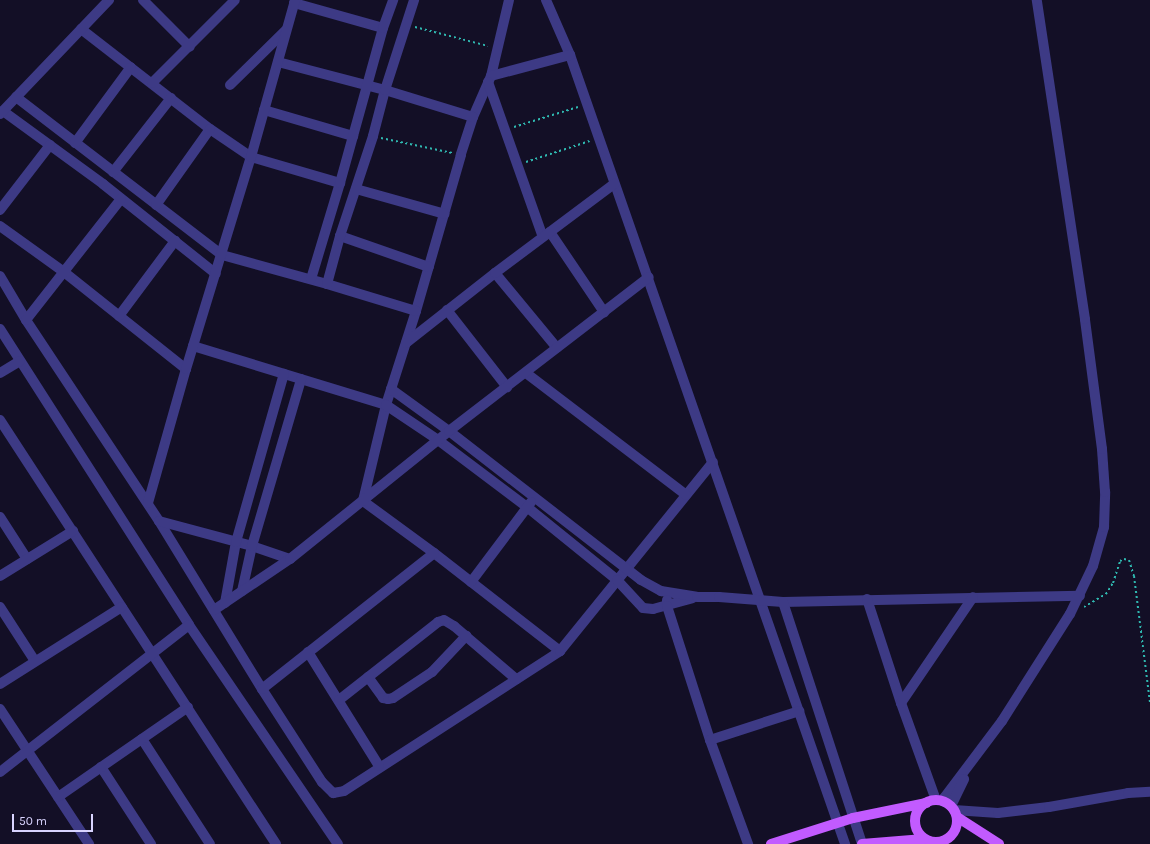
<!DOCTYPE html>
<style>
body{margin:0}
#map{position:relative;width:1150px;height:844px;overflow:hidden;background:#130f26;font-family:Karla,sans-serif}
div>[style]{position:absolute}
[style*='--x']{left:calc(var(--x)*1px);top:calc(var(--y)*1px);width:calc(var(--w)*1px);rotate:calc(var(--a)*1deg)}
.path>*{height:2px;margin-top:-1px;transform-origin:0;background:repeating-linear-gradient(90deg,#2fb8b0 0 2px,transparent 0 5px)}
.street>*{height:10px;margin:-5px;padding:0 5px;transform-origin:5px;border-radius:5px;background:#3d3a85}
.primary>*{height:10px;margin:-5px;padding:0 5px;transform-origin:5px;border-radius:5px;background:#c25bff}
.primary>.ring{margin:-5px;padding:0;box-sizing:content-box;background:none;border:10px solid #c25bff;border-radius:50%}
span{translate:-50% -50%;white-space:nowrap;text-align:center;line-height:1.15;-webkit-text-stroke:3px #130f26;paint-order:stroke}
.scale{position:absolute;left:12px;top:814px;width:81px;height:18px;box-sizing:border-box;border:2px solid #d9d4ff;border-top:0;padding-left:5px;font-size:12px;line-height:14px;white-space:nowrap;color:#d9d4ff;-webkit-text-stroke:3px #130f26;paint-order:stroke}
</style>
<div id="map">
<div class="path">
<i style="--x:415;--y:27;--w:75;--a:14.6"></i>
<i style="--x:514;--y:127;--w:67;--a:-17.4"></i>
<i style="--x:381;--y:138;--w:73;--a:11.9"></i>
<i style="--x:526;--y:162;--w:67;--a:-18.2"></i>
<i style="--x:1084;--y:607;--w:26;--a:-31"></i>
<i style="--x:1106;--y:594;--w:13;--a:-58"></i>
<i style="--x:1113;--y:583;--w:23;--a:-72"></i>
<i style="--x:1120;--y:561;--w:4;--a:-27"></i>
<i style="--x:1124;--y:559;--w:5;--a:11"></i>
<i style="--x:1129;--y:560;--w:17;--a:73"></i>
<i style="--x:1134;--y:576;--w:128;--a:82.8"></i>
</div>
<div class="street">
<i style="--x:143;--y:0;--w:66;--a:45"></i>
<i style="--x:509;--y:0;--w:78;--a:103.3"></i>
<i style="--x:491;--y:76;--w:45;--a:113.7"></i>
<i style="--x:473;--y:117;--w:40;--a:108"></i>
<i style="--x:461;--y:155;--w:162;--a:106.1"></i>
<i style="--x:416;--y:311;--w:99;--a:107.7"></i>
<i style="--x:386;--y:405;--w:99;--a:103.5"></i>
<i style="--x:363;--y:501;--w:88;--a:36.2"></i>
<i style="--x:434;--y:553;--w:160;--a:37.9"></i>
<i style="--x:546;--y:0;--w:60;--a:66.4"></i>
<i style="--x:570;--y:55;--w:836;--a:70.78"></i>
<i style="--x:294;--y:3;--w:92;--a:15.7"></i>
<i style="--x:81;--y:29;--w:163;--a:37.8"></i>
<i style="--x:210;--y:129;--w:50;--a:34.3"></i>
<i style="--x:251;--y:157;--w:93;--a:16.3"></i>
<i style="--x:278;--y:62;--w:111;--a:14.7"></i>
<i style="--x:385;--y:90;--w:92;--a:17.1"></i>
<i style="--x:491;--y:76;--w:82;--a:-14.9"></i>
<i style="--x:488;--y:82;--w:164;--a:70.5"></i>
<i style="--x:152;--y:83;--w:117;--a:-45"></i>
<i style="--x:230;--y:85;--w:78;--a:-44.5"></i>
<i style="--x:16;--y:97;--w:260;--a:37.5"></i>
<i style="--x:222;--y:255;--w:109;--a:15.4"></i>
<i style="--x:327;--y:284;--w:93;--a:16.9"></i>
<i style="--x:264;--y:110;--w:93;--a:16.3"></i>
<i style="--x:3;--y:111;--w:124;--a:36.1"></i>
<i style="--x:103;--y:184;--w:144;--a:38.5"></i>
<i style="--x:0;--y:114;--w:158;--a:-46.3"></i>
<i style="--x:75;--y:143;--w:94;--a:-53.6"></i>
<i style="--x:113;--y:172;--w:94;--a:-51.9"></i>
<i style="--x:356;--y:189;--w:92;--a:15.7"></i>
<i style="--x:156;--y:205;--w:93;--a:-54.6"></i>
<i style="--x:0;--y:210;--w:82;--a:-52.4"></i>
<i style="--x:0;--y:226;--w:79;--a:35.7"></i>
<i style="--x:64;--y:272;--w:156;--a:38.5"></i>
<i style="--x:550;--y:232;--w:97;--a:56"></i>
<i style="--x:340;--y:236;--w:94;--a:19.2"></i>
<i style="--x:495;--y:273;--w:97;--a:50.4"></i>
<i style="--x:0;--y:276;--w:51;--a:59.4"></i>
<i style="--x:26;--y:320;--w:241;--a:56.5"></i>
<i style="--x:159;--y:521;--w:197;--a:58.5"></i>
<i style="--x:262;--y:689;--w:111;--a:57.2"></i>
<i style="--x:322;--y:782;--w:16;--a:45"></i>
<i style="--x:333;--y:793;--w:11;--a:-10"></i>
<i style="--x:344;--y:791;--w:257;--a:-32.9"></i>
<i style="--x:560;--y:651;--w:243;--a:-51"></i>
<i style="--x:311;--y:279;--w:100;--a:-73.2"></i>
<i style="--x:340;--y:183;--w:161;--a:-74.5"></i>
<i style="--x:383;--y:28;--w:30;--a:-70"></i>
<i style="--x:327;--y:284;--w:50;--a:-74.8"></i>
<i style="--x:340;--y:236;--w:105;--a:-71.7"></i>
<i style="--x:373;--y:136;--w:48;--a:-75.4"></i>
<i style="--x:385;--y:90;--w:95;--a:-72.1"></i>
<i style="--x:447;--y:310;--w:98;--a:52.1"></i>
<i style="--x:119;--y:316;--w:94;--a:-53.3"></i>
<i style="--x:26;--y:320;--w:154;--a:-51.9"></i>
<i style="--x:0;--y:329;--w:351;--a:57.4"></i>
<i style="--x:189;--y:625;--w:265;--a:55.8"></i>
<i style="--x:406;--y:343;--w:113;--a:-38.2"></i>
<i style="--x:495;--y:273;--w:149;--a:-36.8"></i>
<i style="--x:193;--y:346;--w:202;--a:17"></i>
<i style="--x:386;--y:405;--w:63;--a:33.9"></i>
<i style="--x:438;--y:440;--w:111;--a:37"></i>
<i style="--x:527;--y:507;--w:116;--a:39"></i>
<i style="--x:617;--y:580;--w:38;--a:47"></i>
<i style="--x:643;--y:608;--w:10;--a:6"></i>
<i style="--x:653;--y:609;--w:41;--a:-15.4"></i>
<i style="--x:0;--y:373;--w:23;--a:-31"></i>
<i style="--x:526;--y:373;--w:201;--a:37.3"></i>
<i style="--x:391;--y:389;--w:72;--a:35.9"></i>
<i style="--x:449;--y:431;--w:243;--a:37.8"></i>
<i style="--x:641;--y:580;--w:23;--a:29"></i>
<i style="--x:661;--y:591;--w:36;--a:9"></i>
<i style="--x:697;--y:597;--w:22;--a:0"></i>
<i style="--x:719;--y:597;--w:64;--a:4.5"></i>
<i style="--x:783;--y:602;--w:297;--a:-1.2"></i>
<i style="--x:0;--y:420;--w:506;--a:56.94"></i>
<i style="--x:148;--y:503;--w:139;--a:-74.2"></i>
<i style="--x:186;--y:369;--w:222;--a:-73"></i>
<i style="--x:251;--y:157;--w:163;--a:-74.3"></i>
<i style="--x:0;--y:517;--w:50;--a:57.3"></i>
<i style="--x:159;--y:521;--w:96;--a:15"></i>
<i style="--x:252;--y:546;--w:40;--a:18.9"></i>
<i style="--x:0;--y:576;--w:86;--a:-31.7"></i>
<i style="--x:471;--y:582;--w:100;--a:-53.1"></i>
<i style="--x:242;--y:591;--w:46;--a:-77.5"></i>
<i style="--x:252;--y:546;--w:174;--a:-73.6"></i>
<i style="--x:867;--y:599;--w:109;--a:71.9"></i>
<i style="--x:901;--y:703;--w:103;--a:70.2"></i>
<i style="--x:667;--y:600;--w:6;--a:90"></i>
<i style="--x:667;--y:606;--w:141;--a:72.2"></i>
<i style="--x:710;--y:740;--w:111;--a:69.9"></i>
<i style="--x:783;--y:602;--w:255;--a:71.9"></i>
<i style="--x:225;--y:603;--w:62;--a:-79.8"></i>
<i style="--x:236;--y:542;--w:175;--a:-74.1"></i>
<i style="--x:0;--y:607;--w:64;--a:57.1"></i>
<i style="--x:214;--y:610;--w:92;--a:-33.9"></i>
<i style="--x:290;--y:559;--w:204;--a:-38.8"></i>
<i style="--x:449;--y:431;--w:252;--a:-37.6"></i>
<i style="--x:308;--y:652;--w:134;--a:58.1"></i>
<i style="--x:368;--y:677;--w:26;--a:54"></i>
<i style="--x:383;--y:698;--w:5;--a:11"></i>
<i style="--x:388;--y:699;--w:5;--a:-11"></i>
<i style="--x:393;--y:698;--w:47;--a:-33.7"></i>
<i style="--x:432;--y:672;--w:50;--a:-46.6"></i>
<i style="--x:0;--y:684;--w:144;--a:-32.3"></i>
<i style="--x:262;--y:689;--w:219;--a:-38.3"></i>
<i style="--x:339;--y:700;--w:126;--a:-38.2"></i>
<i style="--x:438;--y:622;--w:6;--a:-18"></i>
<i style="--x:444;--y:620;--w:12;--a:31"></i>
<i style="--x:454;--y:626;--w:82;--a:40.5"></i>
<i style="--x:901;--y:703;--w:128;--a:-55.8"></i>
<i style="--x:0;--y:709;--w:162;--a:56.6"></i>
<i style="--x:142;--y:739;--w:125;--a:57.1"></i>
<i style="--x:710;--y:740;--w:94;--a:-18"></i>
<i style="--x:101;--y:767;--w:92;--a:57"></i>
<i style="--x:0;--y:772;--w:239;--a:-37.9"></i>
<i style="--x:58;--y:797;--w:158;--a:-34.7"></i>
<i style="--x:944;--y:802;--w:4;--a:-90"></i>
<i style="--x:944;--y:798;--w:96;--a:-53"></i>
<i style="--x:1002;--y:721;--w:127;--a:-57.6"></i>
<i style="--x:1070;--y:614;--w:53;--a:-64.4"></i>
<i style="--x:1093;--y:566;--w:41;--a:-74.2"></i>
<i style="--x:1104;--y:527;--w:35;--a:-88"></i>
<i style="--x:1105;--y:492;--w:43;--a:-94"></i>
<i style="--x:1102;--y:449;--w:131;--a:-97.5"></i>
<i style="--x:1085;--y:319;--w:323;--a:-98.6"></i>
<i style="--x:951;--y:806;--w:30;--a:-64"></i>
<i style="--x:954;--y:810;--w:44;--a:3.9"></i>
<i style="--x:998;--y:813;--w:51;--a:-6.7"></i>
<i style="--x:1049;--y:807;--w:80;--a:-10"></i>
<i style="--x:1128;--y:793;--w:22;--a:-3"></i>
<i style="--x:935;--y:842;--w:2;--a:63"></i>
</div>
<div class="primary">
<i class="ring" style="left:915px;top:800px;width:32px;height:32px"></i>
<i style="--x:957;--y:817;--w:50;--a:32.7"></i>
<i style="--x:771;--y:844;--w:86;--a:-17.6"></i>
<i style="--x:853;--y:818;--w:75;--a:-11.6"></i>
<i style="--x:862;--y:844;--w:62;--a:-4.6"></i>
</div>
<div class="scale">50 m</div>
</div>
